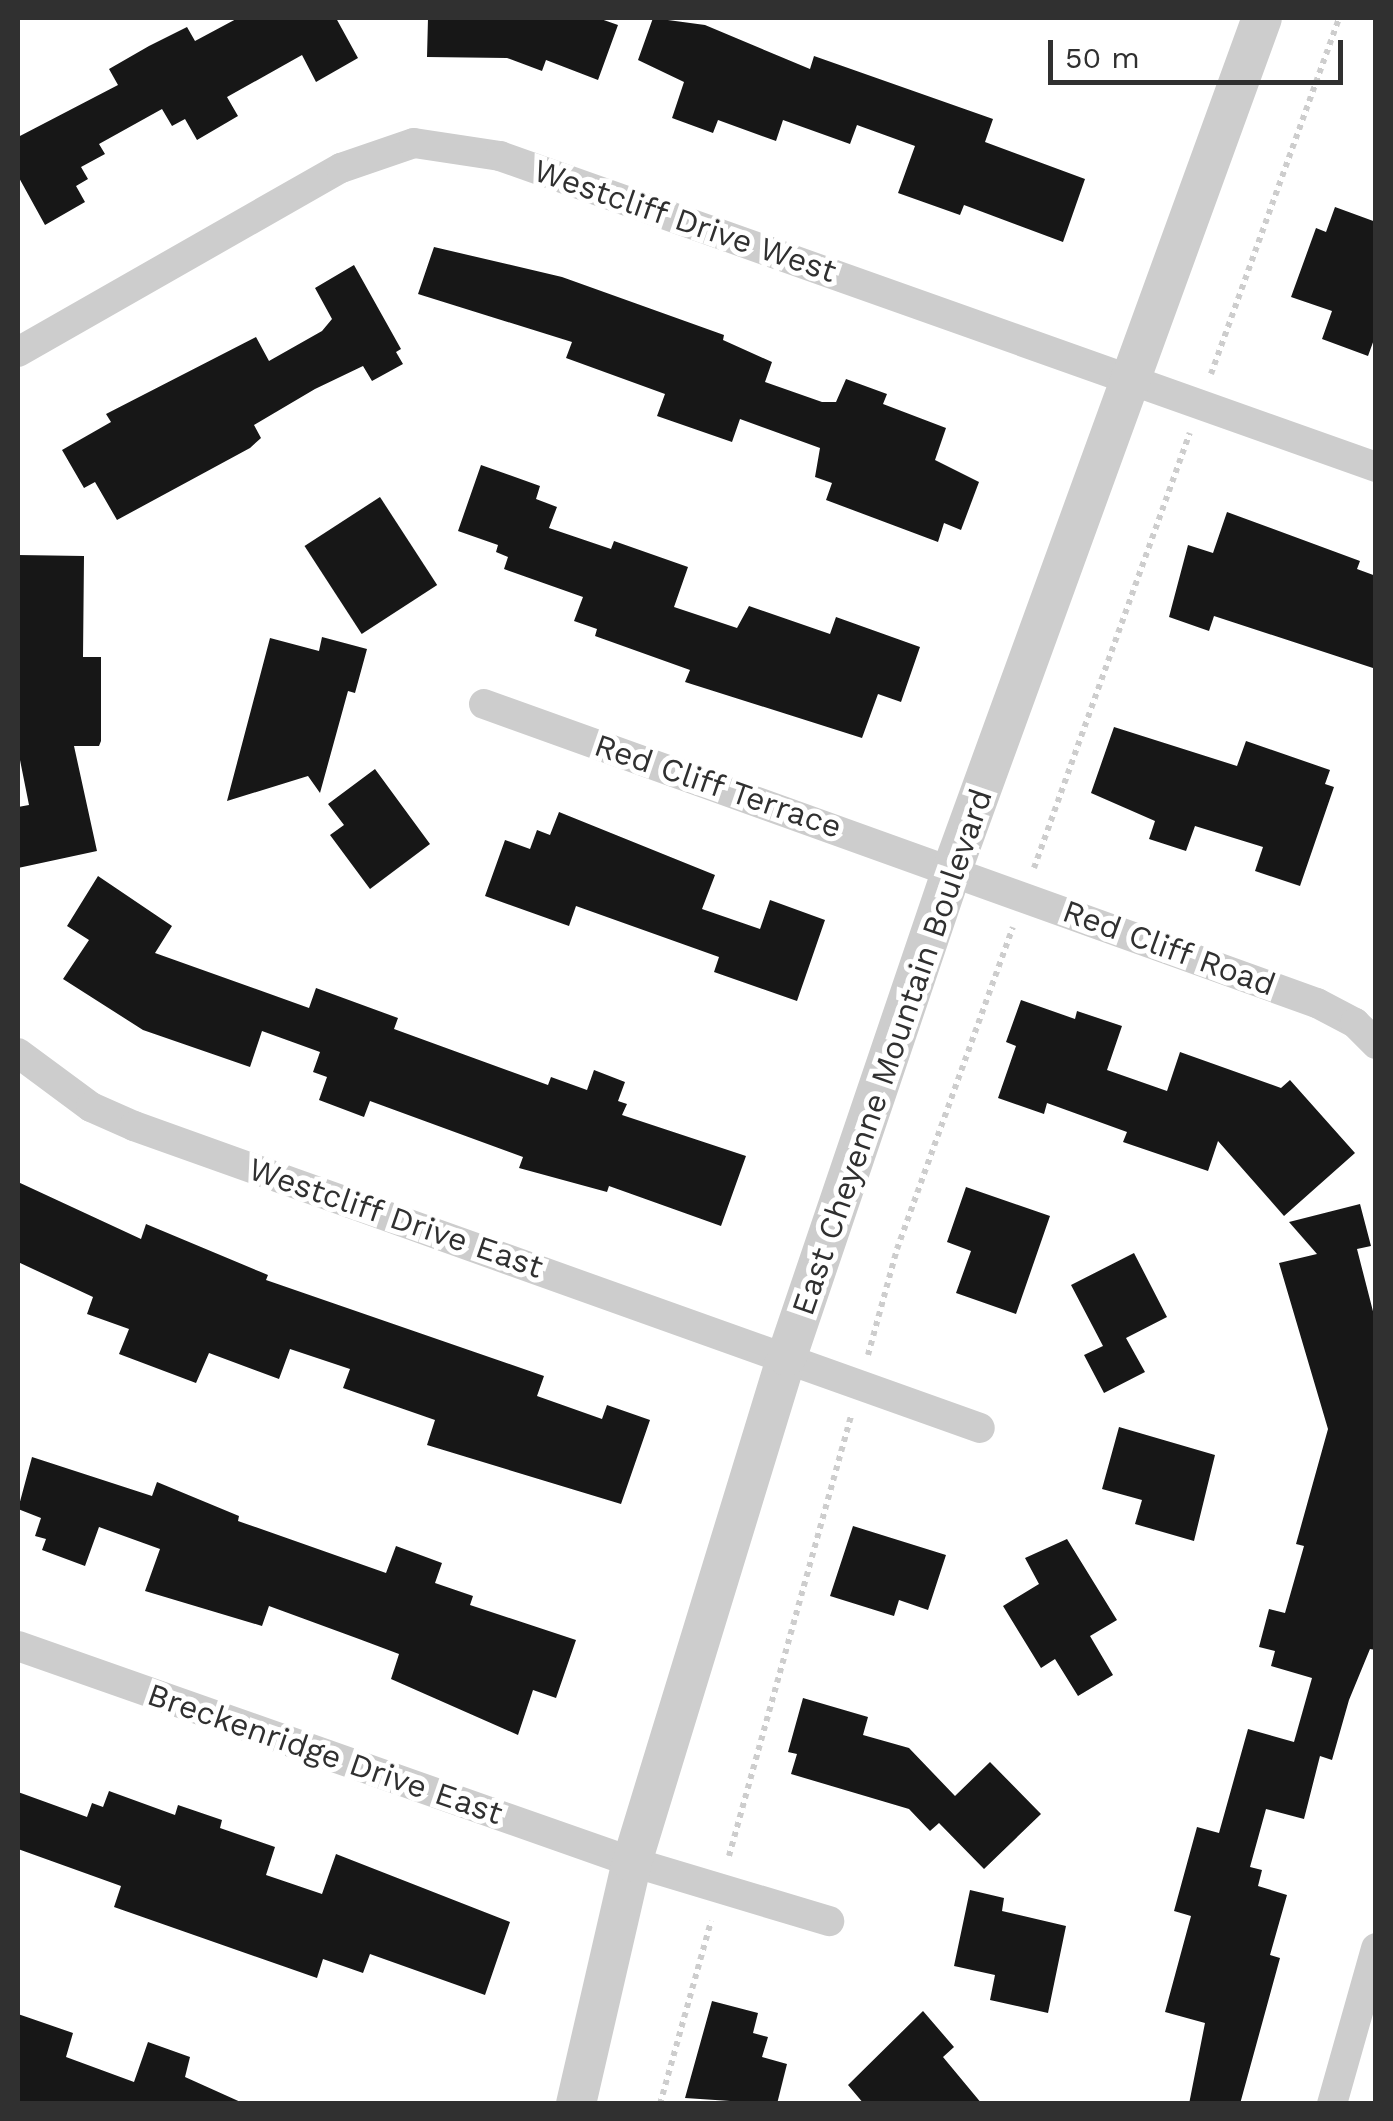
<!DOCTYPE html>
<style>
body{margin:0}
#map{position:relative;width:1393px;height:2121px;overflow:hidden;background:#fff;font-family:"Work Sans",sans-serif}
div>[style]{position:absolute}
[style*='--x']{left:calc(var(--x)*1px);top:calc(var(--y)*1px);width:calc(var(--w)*1px);rotate:calc(var(--a)*1deg)}
.building>*{inset:0;background:#171717;transform-origin:0 0}
.path>*{height:6px;margin-top:-3px;transform-origin:0;background:repeating-linear-gradient(90deg,#cdcdcd 0 5px,transparent 0 10px)}
.minor>*{height:30px;margin:-15px;padding:0 15px;transform-origin:15px;border-radius:15px;background:#cdcdcd}
.tertiary>*{height:40px;margin:-20px;padding:0 20px;transform-origin:20px;border-radius:20px;background:#cdcdcd}
span{translate:-50% -50%;white-space:nowrap;text-align:center;line-height:1.15;-webkit-text-stroke:10px #fff;paint-order:stroke}
.street-label{font-size:32px;color:#303030}
.frame{position:absolute;inset:0;border:20px solid #303030;pointer-events:none}
.scale{position:absolute;left:1048px;top:40px;width:295px;height:45px;box-sizing:border-box;border:5px solid #303030;border-top:0;padding-left:12px;font-size:30px;line-height:35px;white-space:nowrap;color:#303030;-webkit-text-stroke:8px #fff;paint-order:stroke}
</style>
<div id="map">
<div class="building">
<i style="clip-path:polygon(238px 18px,336px 18px,358px 58px,316px 82px,302px 55px,227px 97px,238px 116px,197px 140px,185px 119px,172px 126px,162px 109px,99px 144px,105px 154px,81px 167px,88px 179px,76px 186px,85px 202px,45px 225px,18px 176px,18px 137px,118px 85px,109px 69px,149px 46px,187px 27px,195px 41px)"></i>
<i style="clip-path:polygon(428px 18px,598px 18px,618px 25px,598px 80px,546px 60px,542px 71px,507px 58px,427px 57px)"></i>
<i style="clip-path:polygon(653px 18px,705px 25px,810px 69px,814px 56px,993px 119px,985px 142px,1085px 179px,1063px 242px,964px 205px,960px 215px,898px 193px,915px 146px,857px 125px,850px 144px,783px 120px,776px 141px,718px 120px,713px 133px,672px 118px,684px 82px,638px 60px)"></i>
<i style="clip-path:polygon(1335px 207px,1376px 222px,1376px 334px,1368px 356px,1322px 339px,1332px 311px,1291px 297px,1316px 228px,1326px 232px)"></i>
<i style="clip-path:polygon(434px 247px,562px 277px,724px 335px,723px 340px,772px 362px,765px 382px,822px 402px,836px 402px,846px 379px,887px 394px,883px 404px,946px 428px,935px 460px,979px 482px,961px 530px,944px 523px,938px 542px,826px 500px,832px 483px,815px 477px,820px 448px,740px 419px,732px 442px,657px 416px,665px 394px,566px 358px,572px 342px,418px 294px)"></i>
<i style="clip-path:polygon(354px 265px,401px 349px,396px 352px,403px 364px,372px 381px,363px 366px,315px 389px,254px 425px,261px 438px,250px 448px,117px 520px,95px 482px,84px 488px,62px 450px,111px 422px,106px 414px,256px 337px,269px 361px,322px 331px,332px 319px,315px 288px)"></i>
<i style="clip-path:polygon(481px 465px,540px 486px,536px 499px,557px 507px,549px 528px,611px 549px,614px 541px,688px 567px,674px 607px,737px 628px,749px 606px,830px 634px,836px 617px,920px 647px,901px 702px,878px 694px,862px 738px,685px 682px,690px 670px,595px 636px,597px 629px,574px 621px,583px 597px,504px 569px,508px 557px,496px 552px,498px 545px,458px 531px)"></i>
<i style="left:380px;top:497px;width:105px;height:90px;rotate:57deg"></i>
<i style="clip-path:polygon(1227px 512px,1360px 561px,1357px 569px,1376px 576px,1376px 669px,1214px 616px,1209px 631px,1169px 617px,1188px 545px,1213px 553px)"></i>
<i style="clip-path:polygon(18px 555px,84px 556px,83px 657px,101px 657px,101px 741px,99px 746px,74px 746px,97px 851px,18px 868px,18px 807px,29px 805px,18px 750px)"></i>
<i style="clip-path:polygon(322px 637px,367px 649px,355px 693px,348px 691px,320px 793px,308px 776px,227px 801px,270px 638px,319px 651px)"></i>
<i style="clip-path:polygon(1114px 727px,1237px 766px,1246px 741px,1330px 770px,1325px 784px,1334px 787px,1300px 886px,1255px 871px,1263px 847px,1195px 826px,1186px 851px,1149px 839px,1155px 821px,1091px 793px)"></i>
<i style="clip-path:polygon(375px 769px,430px 844px,370px 889px,330px 835px,344px 825px,328px 804px)"></i>
<i style="clip-path:polygon(559px 812px,715px 875px,702px 909px,760px 929px,770px 900px,825px 920px,797px 1001px,714px 972px,719px 957px,576px 906px,569px 926px,485px 896px,505px 840px,530px 849px,537px 830px,550px 835px)"></i>
<i style="clip-path:polygon(98px 876px,172px 926px,155px 953px,309px 1008px,316px 988px,398px 1018px,394px 1029px,548px 1085px,551px 1077px,587px 1090px,594px 1070px,625px 1082px,618px 1101px,627px 1104px,622px 1115px,746px 1156px,721px 1226px,609px 1186px,607px 1192px,519px 1168px,523px 1157px,370px 1101px,364px 1117px,319px 1100px,327px 1077px,313px 1072px,320px 1052px,262px 1031px,250px 1067px,143px 1030px,63px 979px,89px 940px,67px 926px)"></i>
<i style="clip-path:polygon(1021px 1000px,1075px 1019px,1077px 1011px,1122px 1026px,1107px 1070px,1167px 1091px,1180px 1052px,1281px 1088px,1290px 1080px,1355px 1153px,1284px 1216px,1218px 1141px,1208px 1171px,1123px 1142px,1127px 1132px,1047px 1103px,1044px 1114px,998px 1098px,1016px 1046px,1006px 1042px)"></i>
<i style="clip-path:polygon(18px 1182px,141px 1239px,146px 1224px,268px 1275px,266px 1280px,544px 1376px,537px 1396px,602px 1419px,607px 1405px,650px 1420px,621px 1504px,427px 1445px,435px 1420px,343px 1388px,350px 1369px,290px 1349px,279px 1379px,209px 1353px,196px 1383px,119px 1354px,129px 1329px,87px 1314px,93px 1297px,18px 1262px)"></i>
<i style="clip-path:polygon(966px 1187px,1050px 1216px,1016px 1314px,956px 1293px,971px 1251px,947px 1242px)"></i>
<i style="clip-path:polygon(1360px 1204px,1371px 1246px,1357px 1249px,1376px 1323px,1376px 1650px,1370px 1649px,1349px 1700px,1332px 1760px,1320px 1756px,1304px 1819px,1266px 1809px,1250px 1867px,1262px 1870px,1258px 1886px,1287px 1895px,1270px 1955px,1280px 1958px,1240px 2104px,1189px 2104px,1205px 2023px,1165px 2012px,1191px 1916px,1174px 1911px,1197px 1827px,1219px 1833px,1248px 1729px,1294px 1742px,1312px 1678px,1271px 1666px,1275px 1651px,1259px 1647px,1269px 1609px,1285px 1613px,1304px 1546px,1296px 1544px,1328px 1429px,1279px 1263px,1317px 1254px,1289px 1222px)"></i>
<i style="clip-path:polygon(1134px 1253px,1167px 1317px,1126px 1338px,1145px 1372px,1104px 1393px,1084px 1355px,1103px 1346px,1071px 1285px)"></i>
<i style="clip-path:polygon(1119px 1427px,1215px 1455px,1194px 1541px,1135px 1524px,1142px 1500px,1102px 1489px)"></i>
<i style="clip-path:polygon(32px 1457px,152px 1496px,157px 1482px,239px 1516px,238px 1521px,386px 1573px,396px 1546px,442px 1563px,435px 1583px,473px 1596px,470px 1605px,576px 1640px,556px 1698px,533px 1690px,518px 1735px,391px 1679px,399px 1654px,359px 1639px,269px 1606px,262px 1626px,145px 1591px,160px 1549px,99px 1527px,85px 1566px,42px 1550px,46px 1539px,35px 1536px,41px 1518px,18px 1509px)"></i>
<i style="clip-path:polygon(853px 1526px,946px 1555px,928px 1610px,899px 1600px,894px 1616px,830px 1596px)"></i>
<i style="clip-path:polygon(1067px 1539px,1117px 1620px,1090px 1636px,1113px 1675px,1078px 1696px,1055px 1659px,1041px 1668px,1003px 1606px,1039px 1584px,1025px 1558px)"></i>
<i style="clip-path:polygon(803px 1698px,868px 1717px,863px 1735px,909px 1748px,955px 1796px,990px 1762px,1041px 1814px,984px 1869px,939px 1823px,930px 1831px,909px 1809px,791px 1774px,797px 1754px,788px 1752px)"></i>
<i style="clip-path:polygon(109px 1791px,175px 1815px,178px 1805px,222px 1820px,220px 1828px,275px 1847px,266px 1875px,322px 1894px,336px 1854px,510px 1922px,485px 1995px,370px 1954px,363px 1973px,323px 1959px,317px 1978px,114px 1907px,121px 1886px,18px 1849px,18px 1792px,87px 1817px,92px 1803px,103px 1807px)"></i>
<i style="clip-path:polygon(970px 1890px,1004px 1898px,1002px 1911px,1066px 1926px,1048px 2013px,990px 2000px,995px 1975px,954px 1966px)"></i>
<i style="clip-path:polygon(712px 2001px,758px 2013px,753px 2033px,768px 2037px,762px 2057px,787px 2064px,777px 2104px,685px 2098px)"></i>
<i style="clip-path:polygon(923px 2011px,954px 2047px,943px 2057px,982px 2104px,864px 2104px,848px 2085px)"></i>
<i style="clip-path:polygon(18px 2014px,73px 2033px,66px 2057px,134px 2082px,148px 2042px,190px 2057px,185px 2077px,245px 2104px,18px 2104px)"></i>
</div>
<div class="path">
<i style="--x:1211;--y:374;--w:378;--a:-70.2"></i>
<i style="--x:1034;--y:868;--w:462;--a:-70.3"></i>
<i style="--x:868;--y:1355;--w:110;--a:-74.7"></i>
<i style="--x:897;--y:1249;--w:342;--a:-70.2"></i>
<i style="--x:729;--y:1856;--w:457;--a:-74.5"></i>
<i style="--x:660;--y:2104;--w:190;--a:-74.4"></i>
</div>
<div class="minor">
<i style="--x:18;--y:352;--w:372;--a:-29.7"></i>
<i style="--x:341;--y:168;--w:77;--a:-18.9"></i>
<i style="--x:414;--y:143;--w:87;--a:8.6"></i>
<i style="--x:500;--y:156;--w:930;--a:19.55"></i>
<i style="--x:484;--y:704;--w:885;--a:19.75"></i>
<i style="--x:1317;--y:1003;--w:43;--a:27.8"></i>
<i style="--x:1355;--y:1023;--w:30;--a:45"></i>
<i style="--x:18;--y:1053;--w:91;--a:36.5"></i>
<i style="--x:91;--y:1107;--w:47;--a:23.8"></i>
<i style="--x:134;--y:1126;--w:898;--a:19.65"></i>
<i style="--x:18;--y:1646;--w:651;--a:19.38"></i>
<i style="--x:632;--y:1862;--w:206;--a:16.7"></i>
<i style="--x:1332;--y:2104;--w:162;--a:-74.2"></i>
</div>
<div class="tertiary">
<i style="--x:576;--y:2104;--w:248;--a:-77"></i>
<i style="--x:632;--y:1862;--w:529;--a:-72.97"></i>
<i style="--x:787;--y:1356;--w:516;--a:-71.25"></i>
<i style="--x:953;--y:867;--w:903;--a:-70"></i>
</div>
<div class="street-label">
<span style="left:685px;top:221px;rotate:19deg">Westcliff Drive West</span>
<span style="left:718px;top:786px;rotate:19deg">Red Cliff Terrace</span>
<span style="left:1169px;top:948px;rotate:20deg">Red Cliff Road</span>
<span style="left:892px;top:1052px;rotate:-71deg">East Cheyenne Mountain Boulevard</span>
<span style="left:396px;top:1218px;rotate:19deg">Westcliff Drive East</span>
<span style="left:325px;top:1754px;rotate:19deg">Breckenridge Drive East</span>
</div>
<div class="frame"></div>
<div class="scale">50 m</div>
</div>
